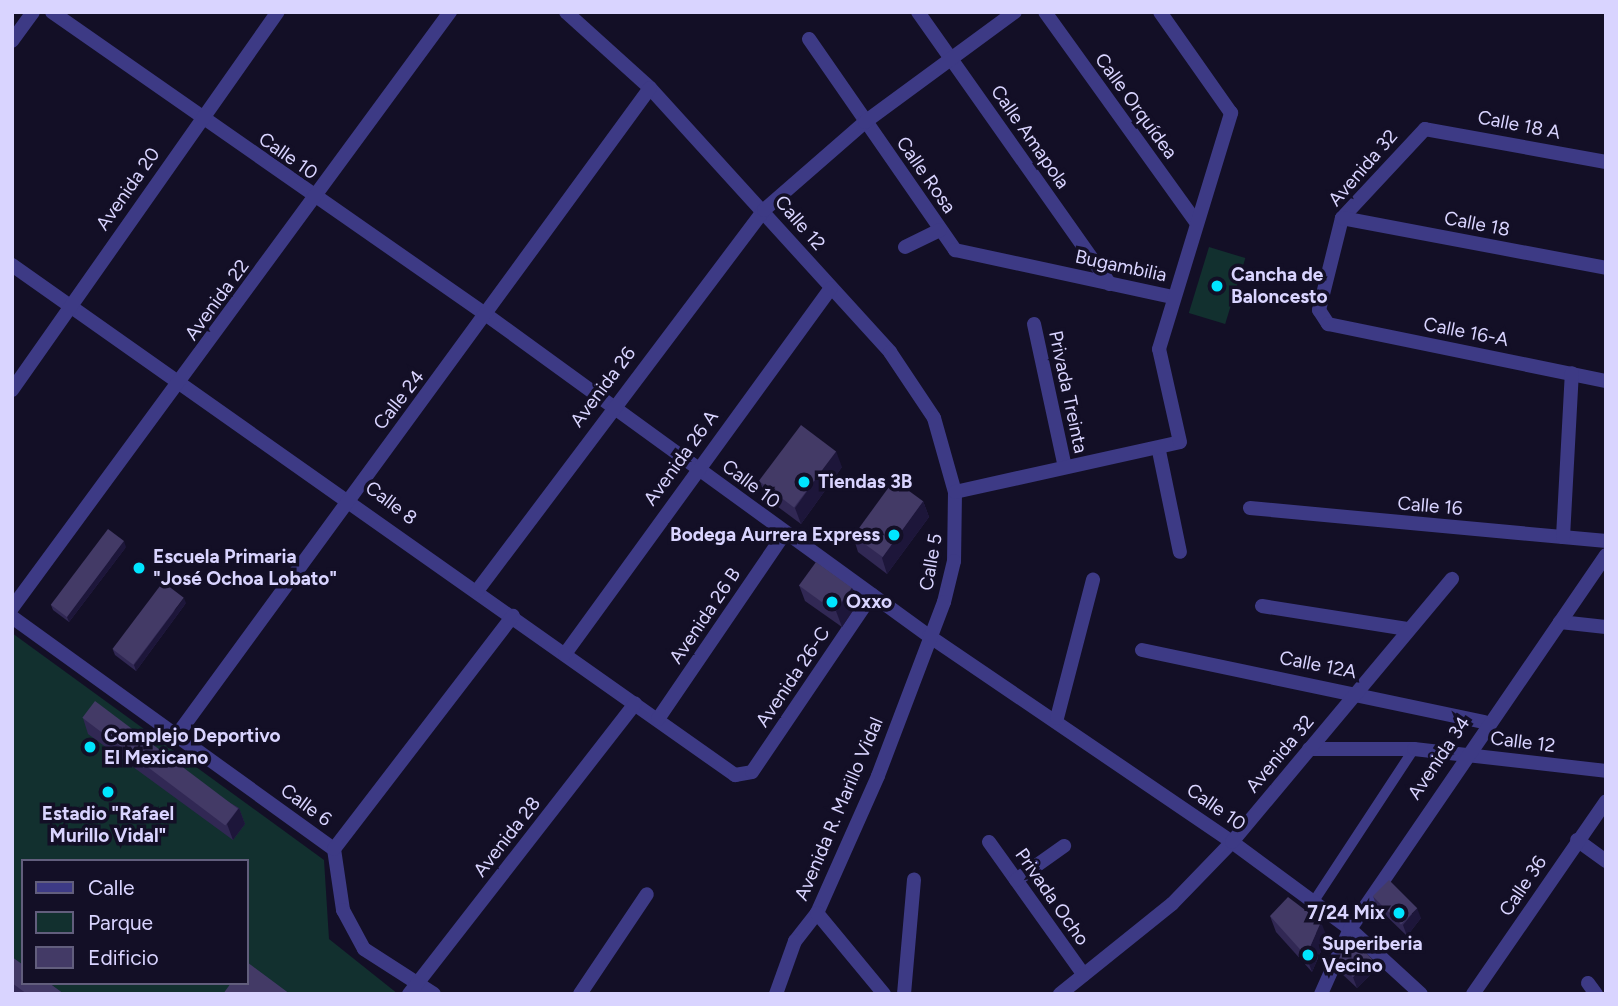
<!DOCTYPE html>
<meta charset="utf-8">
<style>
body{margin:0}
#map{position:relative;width:1618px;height:1006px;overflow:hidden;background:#130f26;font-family:Figtree,sans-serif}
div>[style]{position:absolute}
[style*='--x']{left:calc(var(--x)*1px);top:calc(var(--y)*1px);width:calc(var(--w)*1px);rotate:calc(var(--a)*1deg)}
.green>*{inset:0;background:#12302f;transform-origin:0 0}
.pedestrian>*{height:10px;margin:-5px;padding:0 5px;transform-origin:5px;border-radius:5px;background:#3d3a85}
.minor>*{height:14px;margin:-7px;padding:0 7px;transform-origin:7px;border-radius:7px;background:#3d3a85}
.wall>*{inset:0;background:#312854}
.shaded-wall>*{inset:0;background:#1d163a}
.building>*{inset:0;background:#433a66;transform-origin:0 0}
.dots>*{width:19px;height:19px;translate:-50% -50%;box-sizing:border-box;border:4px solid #130f26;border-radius:50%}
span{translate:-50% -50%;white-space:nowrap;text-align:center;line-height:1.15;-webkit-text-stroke:7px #130f26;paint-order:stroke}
.street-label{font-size:19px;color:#d9d4ff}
.poi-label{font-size:19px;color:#d9d4ff;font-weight:700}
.left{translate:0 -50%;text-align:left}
.right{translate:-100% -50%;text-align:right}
.frame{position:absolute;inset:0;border:14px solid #d9d4ff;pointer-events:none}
.legend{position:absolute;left:21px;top:859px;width:228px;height:126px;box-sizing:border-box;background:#130f26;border:2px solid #625e7d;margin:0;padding:9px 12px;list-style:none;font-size:21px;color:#d9d4ff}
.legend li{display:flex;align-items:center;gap:14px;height:35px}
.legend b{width:35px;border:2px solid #625e7d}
</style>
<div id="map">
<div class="green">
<i style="left:1209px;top:247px;width:38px;height:69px;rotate:17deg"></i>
<i style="clip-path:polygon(evenodd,12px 633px,324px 860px,329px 939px,398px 994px,12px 994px,12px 633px,23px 861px,247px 861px,247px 983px,23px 983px,23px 861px)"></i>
</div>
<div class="pedestrian">
<i style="--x:1314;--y:901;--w:182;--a:-56.7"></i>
</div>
<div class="minor">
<i style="--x:52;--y:12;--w:532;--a:34.89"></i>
<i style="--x:488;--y:316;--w:545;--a:35.97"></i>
<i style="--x:929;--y:636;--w:366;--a:34.2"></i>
<i style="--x:1232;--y:842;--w:147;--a:36.4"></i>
<i style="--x:1350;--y:929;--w:96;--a:42.5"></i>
<i style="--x:566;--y:12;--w:113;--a:42.1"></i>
<i style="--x:650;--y:88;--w:357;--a:47.7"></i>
<i style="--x:890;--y:352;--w:79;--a:56.3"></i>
<i style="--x:934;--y:418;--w:77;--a:74.2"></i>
<i style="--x:955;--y:492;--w:69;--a:90.8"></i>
<i style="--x:954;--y:561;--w:42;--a:103.7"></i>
<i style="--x:944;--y:602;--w:186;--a:110.8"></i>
<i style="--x:878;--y:776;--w:150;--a:114"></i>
<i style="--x:817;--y:913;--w:36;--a:128"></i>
<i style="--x:795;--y:941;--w:56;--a:109.7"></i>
<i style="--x:918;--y:12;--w:333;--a:54.8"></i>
<i style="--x:1045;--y:12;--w:257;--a:54.3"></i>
<i style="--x:809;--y:39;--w:257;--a:55.3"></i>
<i style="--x:955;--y:250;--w:223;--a:12.2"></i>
<i style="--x:12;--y:41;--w:36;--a:-54"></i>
<i style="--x:1606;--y:162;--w:184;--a:-169.7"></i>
<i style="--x:1425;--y:129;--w:122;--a:133"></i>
<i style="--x:1342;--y:218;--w:95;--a:104"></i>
<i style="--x:1319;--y:310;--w:17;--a:57"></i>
<i style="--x:1328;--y:324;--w:284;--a:11.6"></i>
<i style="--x:1342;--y:218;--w:269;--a:10.7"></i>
<i style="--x:905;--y:247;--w:39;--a:-26"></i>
<i style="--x:12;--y:265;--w:885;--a:35.2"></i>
<i style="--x:735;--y:775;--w:17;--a:-10"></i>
<i style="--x:752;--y:772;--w:214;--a:-55.9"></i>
<i style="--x:1034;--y:324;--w:146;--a:77.8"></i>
<i style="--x:12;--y:390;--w:462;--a:-54.9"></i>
<i style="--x:1159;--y:451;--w:103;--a:78.3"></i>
<i style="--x:955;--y:492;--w:230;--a:-12.5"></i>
<i style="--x:1180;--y:442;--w:95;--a:-102.7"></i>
<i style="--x:1159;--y:349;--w:247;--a:-73"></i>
<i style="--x:1231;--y:113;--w:123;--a:-125.1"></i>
<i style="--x:1250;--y:508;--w:358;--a:5.3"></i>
<i style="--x:1563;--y:537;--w:164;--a:-86.9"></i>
<i style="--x:477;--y:591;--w:477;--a:-53"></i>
<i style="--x:764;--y:210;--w:134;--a:-41.1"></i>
<i style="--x:865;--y:122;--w:186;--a:-36.3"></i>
<i style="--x:1262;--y:606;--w:147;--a:9"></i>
<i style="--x:12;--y:608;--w:740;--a:-53.69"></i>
<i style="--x:12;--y:617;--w:397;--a:35.8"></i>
<i style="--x:334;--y:849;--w:62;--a:81.6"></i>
<i style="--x:343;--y:910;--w:44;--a:61.7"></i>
<i style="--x:364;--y:949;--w:83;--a:32.7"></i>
<i style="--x:1560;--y:622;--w:46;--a:6.2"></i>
<i style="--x:1142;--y:650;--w:350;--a:11.9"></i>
<i style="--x:565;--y:654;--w:452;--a:-54"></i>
<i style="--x:1057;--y:718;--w:143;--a:-75.4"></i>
<i style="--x:658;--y:719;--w:225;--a:-55.7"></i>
<i style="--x:177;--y:735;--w:801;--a:-53.83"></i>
<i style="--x:1309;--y:749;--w:105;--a:0"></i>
<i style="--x:1414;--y:749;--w:193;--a:6.5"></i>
<i style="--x:1577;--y:840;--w:36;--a:36"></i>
<i style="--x:989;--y:842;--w:163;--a:54.5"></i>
<i style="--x:334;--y:849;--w:294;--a:-52.5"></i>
<i style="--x:1016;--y:880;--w:59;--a:-35.3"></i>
<i style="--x:817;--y:913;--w:105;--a:50.4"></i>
<i style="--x:1588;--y:983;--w:14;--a:54"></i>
<i style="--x:409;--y:994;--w:368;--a:-52.1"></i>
<i style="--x:580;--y:994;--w:120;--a:-56.2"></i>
<i style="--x:904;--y:994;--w:115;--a:-85"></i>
<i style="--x:1060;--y:994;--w:144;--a:-38.8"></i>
<i style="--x:1172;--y:904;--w:86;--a:-45.9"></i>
<i style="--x:1232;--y:842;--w:343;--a:-50.1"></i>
<i style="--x:1321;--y:994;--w:71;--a:-66"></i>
<i style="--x:1350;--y:929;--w:453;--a:-55.6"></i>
<i style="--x:1473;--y:994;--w:234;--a:-55.4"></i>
</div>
<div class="wall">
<i style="clip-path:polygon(842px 467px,801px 524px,766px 498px,760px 482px)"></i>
<i style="clip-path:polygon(923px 501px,929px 517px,887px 574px,858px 552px,853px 536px)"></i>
<i style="clip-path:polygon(126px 547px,69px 622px,53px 610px,51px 605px)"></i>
<i style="clip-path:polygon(799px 585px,852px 588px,858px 603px,842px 627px,805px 601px)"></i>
<i style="clip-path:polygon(186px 603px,136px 671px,115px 655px,113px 650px)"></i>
<i style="clip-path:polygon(83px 718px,239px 808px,245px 824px,233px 840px,88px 734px)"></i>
<i style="clip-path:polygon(1373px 896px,1421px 918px,1407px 936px,1377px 907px)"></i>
<i style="clip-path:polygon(1270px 916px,1327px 937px,1312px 972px,1276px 932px)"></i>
<i style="clip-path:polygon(12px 957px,64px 994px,12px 994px)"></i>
<i style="clip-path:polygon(1372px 959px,1376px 969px,1357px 988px,1340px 972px,1336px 961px)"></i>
</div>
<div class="shaded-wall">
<i style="clip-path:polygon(836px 451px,842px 467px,801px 524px,795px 508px)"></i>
<i style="clip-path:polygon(923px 501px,929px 517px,887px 574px,882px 558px)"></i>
<i style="clip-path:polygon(124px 541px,126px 547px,69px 622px,67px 617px)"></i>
<i style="clip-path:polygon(852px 588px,858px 603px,842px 627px,836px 611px)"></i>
<i style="clip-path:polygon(184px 598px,186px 603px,136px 671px,134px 665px)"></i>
<i style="clip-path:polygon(239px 808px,245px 824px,233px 840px,227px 824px)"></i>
<i style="clip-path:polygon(1417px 908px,1421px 918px,1407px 936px,1403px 925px)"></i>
<i style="clip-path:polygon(1321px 922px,1327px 937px,1312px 972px,1306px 956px)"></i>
<i style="clip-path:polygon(1372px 959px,1376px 969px,1357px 988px,1353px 977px)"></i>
</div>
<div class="building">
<i style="left:801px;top:425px;width:44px;height:70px;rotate:37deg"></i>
<i style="left:894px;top:480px;width:36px;height:69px;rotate:36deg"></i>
<i style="left:108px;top:529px;width:20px;height:95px;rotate:37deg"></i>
<i style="left:816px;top:562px;width:44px;height:29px;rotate:36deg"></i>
<i style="left:163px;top:582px;width:26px;height:84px;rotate:37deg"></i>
<i style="left:95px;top:701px;width:179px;height:21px;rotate:37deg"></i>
<i style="left:1389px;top:880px;width:40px;height:23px;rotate:45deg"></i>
<i style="clip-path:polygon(1288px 897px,1321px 922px,1306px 956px,1270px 916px)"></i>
<i style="clip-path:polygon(1356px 943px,1372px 959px,1353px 977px,1336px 961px,1343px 944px)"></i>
<i style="clip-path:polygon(12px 957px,23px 965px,23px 983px,49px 983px,64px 994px,27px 994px,12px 983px)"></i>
<i style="clip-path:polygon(247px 962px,290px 994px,223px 994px,231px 983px,247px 983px)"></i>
</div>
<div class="dots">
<i style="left:1217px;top:286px;background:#00e5ff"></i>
<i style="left:804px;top:482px;background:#00e5ff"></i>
<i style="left:894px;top:535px;background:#00e5ff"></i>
<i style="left:139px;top:568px;background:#00e5ff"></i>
<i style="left:832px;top:602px;background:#00e5ff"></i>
<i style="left:90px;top:747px;background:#00e5ff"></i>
<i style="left:108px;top:792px;background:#00e5ff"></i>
<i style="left:1399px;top:913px;background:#00e5ff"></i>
<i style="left:1308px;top:955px;background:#00e5ff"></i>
</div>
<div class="street-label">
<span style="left:1136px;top:106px;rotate:54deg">Calle Orquídea</span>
<span style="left:1519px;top:125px;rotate:11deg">Calle 18 A</span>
<span style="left:1030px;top:137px;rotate:55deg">Calle Amapola</span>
<span style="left:288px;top:156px;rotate:35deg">Calle 10</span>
<span style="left:1363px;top:168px;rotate:-49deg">Avenida 32</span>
<span style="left:926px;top:175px;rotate:55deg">Calle Rosa</span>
<span style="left:128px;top:189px;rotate:-55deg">Avenida 20</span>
<span style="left:800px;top:223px;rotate:49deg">Calle 12</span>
<span style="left:1477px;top:224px;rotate:11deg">Calle 18</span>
<span style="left:1121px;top:266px;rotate:12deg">Bugambilia</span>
<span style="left:217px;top:300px;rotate:-54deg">Avenida 22</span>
<span style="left:1466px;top:332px;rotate:11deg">Calle 16-A</span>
<span style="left:603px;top:387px;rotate:-53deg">Avenida 26</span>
<span style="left:1068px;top:392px;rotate:78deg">Privada Treinta</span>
<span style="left:399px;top:400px;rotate:-52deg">Calle 24</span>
<span style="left:681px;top:458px;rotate:-54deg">Avenida 26 A</span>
<span style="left:751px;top:484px;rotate:37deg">Calle 10</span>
<span style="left:391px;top:503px;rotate:37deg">Calle 8</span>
<span style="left:1430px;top:506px;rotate:5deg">Calle 16</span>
<span style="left:931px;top:562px;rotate:-80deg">Calle 5</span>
<span style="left:705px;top:616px;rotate:-56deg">Avenida 26 B</span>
<span style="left:1318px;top:665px;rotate:11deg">Calle 12A</span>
<span style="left:793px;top:677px;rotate:-56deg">Avenida 26-C</span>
<span style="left:1523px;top:742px;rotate:7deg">Calle 12</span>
<span style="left:1280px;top:754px;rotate:-50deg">Avenida 32</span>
<span style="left:1439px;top:758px;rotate:-56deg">Avenida 34</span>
<span style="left:306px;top:805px;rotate:36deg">Calle 6</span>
<span style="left:1216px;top:807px;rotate:35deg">Calle 10</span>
<span style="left:839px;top:809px;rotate:-67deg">Avenida R. Marillo Vidal</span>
<span style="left:507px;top:837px;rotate:-52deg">Avenida 28</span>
<span style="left:1523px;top:886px;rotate:-56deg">Calle 36</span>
<span style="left:1052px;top:897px;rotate:55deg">Privada Ocho</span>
</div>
<div class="poi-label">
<span class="left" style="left:1231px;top:286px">Cancha de<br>Baloncesto</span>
<span class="left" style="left:818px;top:482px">Tiendas 3B</span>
<span class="right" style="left:880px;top:535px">Bodega Aurrera Express</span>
<span class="left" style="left:153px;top:568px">Escuela Primaria<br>"José Ochoa Lobato"</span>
<span class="left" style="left:846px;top:602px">Oxxo</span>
<span class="left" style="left:104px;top:747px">Complejo Deportivo<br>El Mexicano</span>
<span style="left:108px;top:825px">Estadio "Rafael<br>Murillo Vidal"</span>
<span class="right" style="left:1385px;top:913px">7/24 Mix</span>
<span class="left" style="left:1322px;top:955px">Superiberia<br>Vecino</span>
</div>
<div class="frame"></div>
<ul class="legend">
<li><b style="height:9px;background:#3d3a85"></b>Calle</li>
<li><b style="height:19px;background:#12302f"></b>Parque</li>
<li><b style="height:19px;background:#433a66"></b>Edificio</li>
</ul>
</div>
